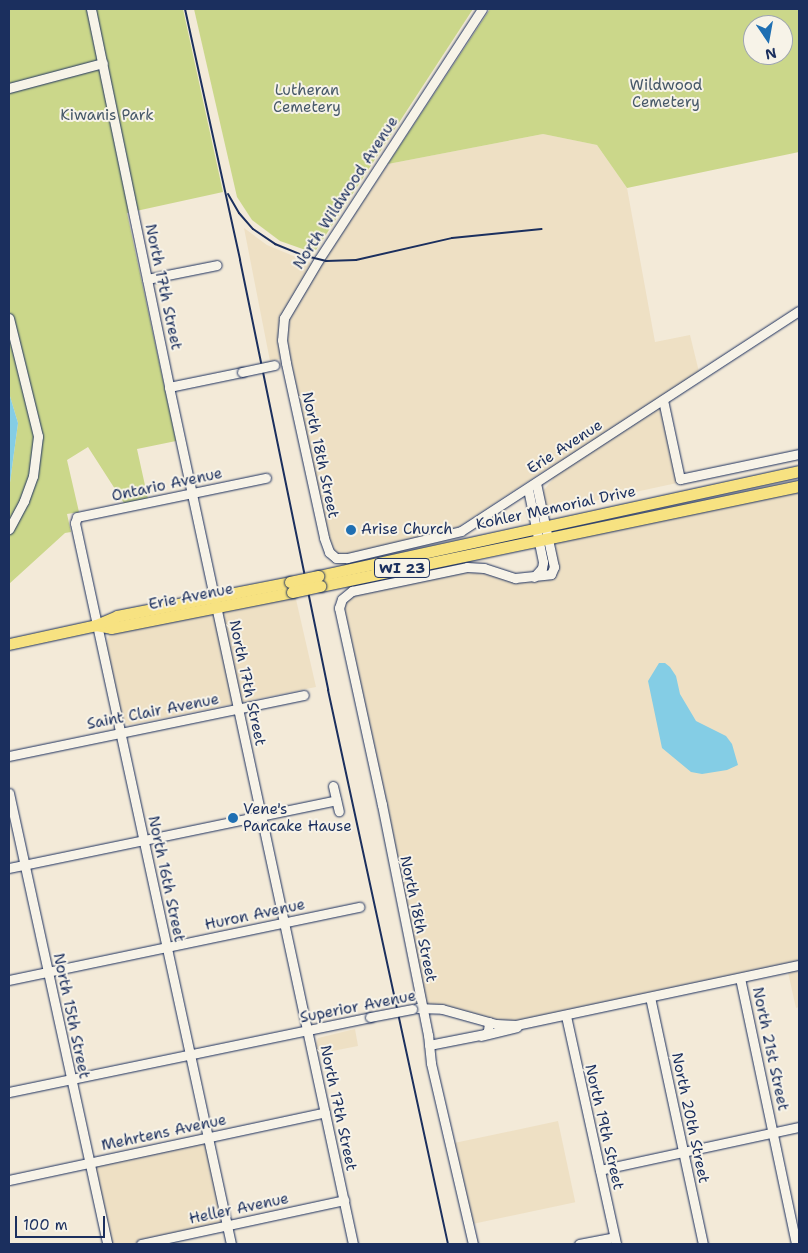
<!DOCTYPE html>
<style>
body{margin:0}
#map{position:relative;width:808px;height:1253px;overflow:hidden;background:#f3ead8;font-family:"Shantell Sans",sans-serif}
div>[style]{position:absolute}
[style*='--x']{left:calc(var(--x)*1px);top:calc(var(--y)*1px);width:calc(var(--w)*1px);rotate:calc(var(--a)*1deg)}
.built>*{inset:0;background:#eee0c4;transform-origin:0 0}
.green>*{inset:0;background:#cbd78a}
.water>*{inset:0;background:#84cde5}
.roads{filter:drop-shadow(0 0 1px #1b2f5e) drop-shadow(0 0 1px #1b2f5e)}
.minor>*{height:9px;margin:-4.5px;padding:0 4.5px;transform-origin:4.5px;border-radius:4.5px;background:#f7f3e8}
.major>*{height:11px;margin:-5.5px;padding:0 5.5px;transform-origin:5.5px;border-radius:5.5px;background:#f7e281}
.rail>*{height:2px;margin:-1px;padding:0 1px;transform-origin:1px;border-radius:1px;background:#1b2f5e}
.bridges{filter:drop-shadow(0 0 1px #1b2f5e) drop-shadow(0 0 1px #1b2f5e)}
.minor-bridge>*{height:9px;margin:-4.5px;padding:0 4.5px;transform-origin:4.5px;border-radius:4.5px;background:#f7f3e8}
.major-bridge>*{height:11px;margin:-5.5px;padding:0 5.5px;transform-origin:5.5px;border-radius:5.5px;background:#f7e281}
.dots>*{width:14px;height:14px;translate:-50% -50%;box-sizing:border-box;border:2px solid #f7f3e8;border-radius:50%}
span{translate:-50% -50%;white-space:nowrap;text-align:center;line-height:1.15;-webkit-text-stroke:4px #f7f3e8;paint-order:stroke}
.shield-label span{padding:1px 4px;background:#f7f3e8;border:1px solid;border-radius:4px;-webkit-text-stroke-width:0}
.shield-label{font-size:14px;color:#1b2f5e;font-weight:700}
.park-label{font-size:15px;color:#475969}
.street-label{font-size:15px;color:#1b2f5e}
.poi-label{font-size:15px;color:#1b2f5e}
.left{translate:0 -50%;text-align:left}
.frame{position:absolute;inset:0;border:10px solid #1b2f5e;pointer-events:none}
.north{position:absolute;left:743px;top:15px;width:50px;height:50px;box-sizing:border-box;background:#f7f3e8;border:1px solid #9fa5b1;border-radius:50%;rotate:168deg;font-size:14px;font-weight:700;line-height:20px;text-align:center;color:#1b2f5e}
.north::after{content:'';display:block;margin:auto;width:18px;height:22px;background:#1f6fb2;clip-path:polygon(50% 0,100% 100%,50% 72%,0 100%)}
.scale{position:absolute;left:15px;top:1216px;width:90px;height:22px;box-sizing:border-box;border:2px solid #1b2f5e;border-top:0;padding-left:6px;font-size:15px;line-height:18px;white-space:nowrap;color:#1b2f5e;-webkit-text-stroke:4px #f7f3e8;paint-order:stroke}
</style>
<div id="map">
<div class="built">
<i style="clip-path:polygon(543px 134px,597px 145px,627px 188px,655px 342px,690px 335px,699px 372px,660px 397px,677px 483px,547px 511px,543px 499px,544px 490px,553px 479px,547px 469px,453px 530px,349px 554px,338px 554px,330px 545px,290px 357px,270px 361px,244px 228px,267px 245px,320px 267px,388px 164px)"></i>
<i style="clip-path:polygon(799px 486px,799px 1007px,796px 1008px,787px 968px,516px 1025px,423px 1008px,342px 599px,344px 596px,467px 567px,510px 577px,547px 572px,539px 540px)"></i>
<i style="clip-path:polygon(295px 595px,316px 687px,129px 725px,123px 722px,106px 644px,110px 633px)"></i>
<i style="clip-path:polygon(355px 1029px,358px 1046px,317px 1054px,316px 1044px,318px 1038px)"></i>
<i style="left:558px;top:1121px;width:83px;height:111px;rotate:78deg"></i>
<i style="clip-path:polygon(209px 1137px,227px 1225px,141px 1244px,107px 1244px,89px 1163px)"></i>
</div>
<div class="green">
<i style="clip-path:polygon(9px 9px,183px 9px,223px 192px,127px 213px,176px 441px,137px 449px,148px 499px,124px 503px,88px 447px,67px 460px,79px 512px,67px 514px,71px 532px,65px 533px,9px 584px,9px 490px,18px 423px,9px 393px)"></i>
<i style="clip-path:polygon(194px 9px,473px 9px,314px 253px,280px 241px,252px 220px,237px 197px)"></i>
<i style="clip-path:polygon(evenodd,490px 9px,799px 9px,799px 152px,627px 188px,597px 145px,543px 134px,388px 164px,490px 9px,753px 25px,783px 25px,783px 55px,753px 55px,753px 25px)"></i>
</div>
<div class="water">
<i style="clip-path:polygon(9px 393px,18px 423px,9px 490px)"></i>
<i style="clip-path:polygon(659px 663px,665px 663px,670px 667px,676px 676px,680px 694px,696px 721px,726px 736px,732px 744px,738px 765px,727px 770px,702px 774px,691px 772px,662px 748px,648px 681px)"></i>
</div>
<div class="roads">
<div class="minor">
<i style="--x:91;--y:9;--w:386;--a:78.3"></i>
<i style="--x:169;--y:387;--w:877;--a:77.88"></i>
<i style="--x:482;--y:9;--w:298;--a:123.1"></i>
<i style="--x:319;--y:259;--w:69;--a:120.7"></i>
<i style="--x:284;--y:318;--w:22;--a:95"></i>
<i style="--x:282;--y:340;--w:23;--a:80"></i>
<i style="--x:286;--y:363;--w:179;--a:77.7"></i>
<i style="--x:324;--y:538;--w:15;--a:70"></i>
<i style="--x:329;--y:552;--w:9;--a:41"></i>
<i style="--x:336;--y:558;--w:11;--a:0"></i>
<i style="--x:347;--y:558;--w:117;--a:-13.3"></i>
<i style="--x:461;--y:531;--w:403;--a:-33.1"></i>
<i style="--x:9;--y:88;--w:97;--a:-14.9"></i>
<i style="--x:147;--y:279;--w:71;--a:-11.3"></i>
<i style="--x:9;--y:318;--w:122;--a:76.2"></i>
<i style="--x:38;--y:436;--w:40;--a:97.1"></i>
<i style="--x:33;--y:476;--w:27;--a:110"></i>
<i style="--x:24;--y:501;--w:32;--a:118"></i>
<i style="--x:169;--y:387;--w:75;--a:-11.6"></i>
<i style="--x:663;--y:400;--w:81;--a:77.9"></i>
<i style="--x:680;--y:479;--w:122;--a:-11.9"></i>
<i style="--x:528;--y:489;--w:75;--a:78.4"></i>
<i style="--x:543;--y:562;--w:6;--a:99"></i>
<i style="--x:542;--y:568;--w:12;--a:132"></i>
<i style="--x:9;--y:756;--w:301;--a:-11.7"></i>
<i style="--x:333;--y:786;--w:26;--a:77"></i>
<i style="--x:9;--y:793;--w:462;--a:77.7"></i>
<i style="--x:9;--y:868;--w:334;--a:-11.7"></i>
<i style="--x:740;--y:978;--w:272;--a:78.1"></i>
<i style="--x:9;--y:980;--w:358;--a:-11.8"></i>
<i style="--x:650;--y:997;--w:253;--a:77.9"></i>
<i style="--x:417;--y:1008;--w:25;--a:2"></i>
<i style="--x:442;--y:1009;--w:56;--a:15.5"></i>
<i style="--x:496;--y:1024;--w:20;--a:3"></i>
<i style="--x:516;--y:1025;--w:289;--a:-12"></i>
<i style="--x:566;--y:1016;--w:233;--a:77.6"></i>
<i style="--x:481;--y:1036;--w:37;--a:-14"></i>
<i style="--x:429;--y:1045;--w:57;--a:-11.1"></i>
<i style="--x:485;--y:1034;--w:4;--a:-45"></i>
<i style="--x:488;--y:1031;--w:9;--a:-84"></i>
<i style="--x:9;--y:1092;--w:369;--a:-11.7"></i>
<i style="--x:600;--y:1170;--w:204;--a:-12.2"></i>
<i style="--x:9;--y:1180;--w:323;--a:-12.1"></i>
<i style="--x:141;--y:1244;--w:208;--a:-12.2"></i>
<i style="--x:231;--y:1244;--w:738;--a:-102.21"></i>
<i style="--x:75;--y:523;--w:6;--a:-72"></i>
<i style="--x:77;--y:517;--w:193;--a:-11.7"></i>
<i style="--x:473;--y:1244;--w:186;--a:-103.1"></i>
<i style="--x:431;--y:1063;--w:28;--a:-96"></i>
<i style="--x:428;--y:1035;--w:235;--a:-101.3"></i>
<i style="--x:382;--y:805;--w:202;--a:-102.3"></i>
<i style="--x:339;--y:608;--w:9;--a:-72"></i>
<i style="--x:342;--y:599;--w:13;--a:-39"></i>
<i style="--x:352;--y:591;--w:117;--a:-11.8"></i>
<i style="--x:467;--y:567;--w:17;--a:3"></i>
<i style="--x:484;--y:568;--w:33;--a:18"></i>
<i style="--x:515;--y:578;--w:36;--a:-6"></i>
<i style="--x:551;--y:574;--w:8;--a:-67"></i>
<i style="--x:554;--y:567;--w:86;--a:-102.1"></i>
<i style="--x:579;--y:1244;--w:36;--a:-11"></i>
</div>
<div class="major">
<i style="--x:318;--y:576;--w:492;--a:-12.3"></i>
<i style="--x:320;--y:586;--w:489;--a:-11.8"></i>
<i style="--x:96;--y:625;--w:15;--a:11"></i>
<i style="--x:111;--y:628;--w:185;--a:-11.2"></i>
<i style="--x:9;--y:644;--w:89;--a:-12.3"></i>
<i style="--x:96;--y:625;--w:23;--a:-23"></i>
<i style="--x:117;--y:616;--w:176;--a:-11.1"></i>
</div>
</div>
<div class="rail">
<i style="--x:185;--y:9;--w:257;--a:77.6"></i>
<i style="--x:240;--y:260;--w:439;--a:78.4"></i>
<i style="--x:328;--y:690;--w:567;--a:77.78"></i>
<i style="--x:228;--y:194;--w:22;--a:60"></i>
<i style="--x:239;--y:213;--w:21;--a:49"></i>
<i style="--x:253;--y:229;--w:27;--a:34"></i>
<i style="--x:275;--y:244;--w:29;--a:22"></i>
<i style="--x:302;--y:255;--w:25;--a:14"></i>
<i style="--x:326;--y:261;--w:30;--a:-2"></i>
<i style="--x:356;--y:260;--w:98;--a:-12.9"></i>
<i style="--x:452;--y:238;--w:90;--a:-5.7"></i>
</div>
<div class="bridges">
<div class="minor-bridge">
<i style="--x:242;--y:372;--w:33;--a:-12"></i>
<i style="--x:370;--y:1017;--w:43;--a:-10.8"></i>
</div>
<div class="major-bridge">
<i style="--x:290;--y:582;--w:29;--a:-12"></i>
<i style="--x:292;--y:592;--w:29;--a:-12"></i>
</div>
</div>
<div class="dots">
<i style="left:351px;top:530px;background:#1f6fb2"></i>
<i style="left:233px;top:818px;background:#1f6fb2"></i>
</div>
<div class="shield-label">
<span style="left:402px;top:568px">WI 23</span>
</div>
<div class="park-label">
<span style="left:666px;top:94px">Wildwood<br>Cemetery</span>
<span style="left:307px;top:99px">Lutheran<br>Cemetery</span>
<span style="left:107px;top:116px">Kiwanis Park</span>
</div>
<div class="street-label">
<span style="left:346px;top:193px;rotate:-57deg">North Wildwood Avenue</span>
<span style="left:163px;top:287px;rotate:78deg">North 17th Street</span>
<span style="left:565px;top:447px;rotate:-33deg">Erie Avenue</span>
<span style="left:320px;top:455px;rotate:78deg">North 18th Street</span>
<span style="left:167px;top:485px;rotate:-12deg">Ontario Avenue</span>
<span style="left:556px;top:508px;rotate:-12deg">Kohler Memorial Drive</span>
<span style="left:191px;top:597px;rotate:-11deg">Erie Avenue</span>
<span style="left:247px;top:683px;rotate:78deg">North 17th Street</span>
<span style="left:153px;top:712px;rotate:-11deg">Saint Clair Avenue</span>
<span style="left:166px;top:879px;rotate:78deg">North 16th Street</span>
<span style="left:255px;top:915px;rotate:-12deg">Huron Avenue</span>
<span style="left:418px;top:919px;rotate:78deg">North 18th Street</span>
<span style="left:358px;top:1007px;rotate:-11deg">Superior Avenue</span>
<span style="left:71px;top:1016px;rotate:78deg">North 15th Street</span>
<span style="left:770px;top:1049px;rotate:78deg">North 21st Street</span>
<span style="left:338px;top:1108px;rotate:78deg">North 17th Street</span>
<span style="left:690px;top:1118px;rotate:78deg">North 20th Street</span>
<span style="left:604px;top:1127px;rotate:77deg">North 19th Street</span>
<span style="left:164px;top:1133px;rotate:-12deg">Mehrtens Avenue</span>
<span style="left:239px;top:1209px;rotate:-12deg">Heller Avenue</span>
</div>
<div class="poi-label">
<span class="left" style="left:361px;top:530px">Arise Church</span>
<span class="left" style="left:243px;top:818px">Vene's<br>Pancake Hause</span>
</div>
<div class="frame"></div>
<div class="north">N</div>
<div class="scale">100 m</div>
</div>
